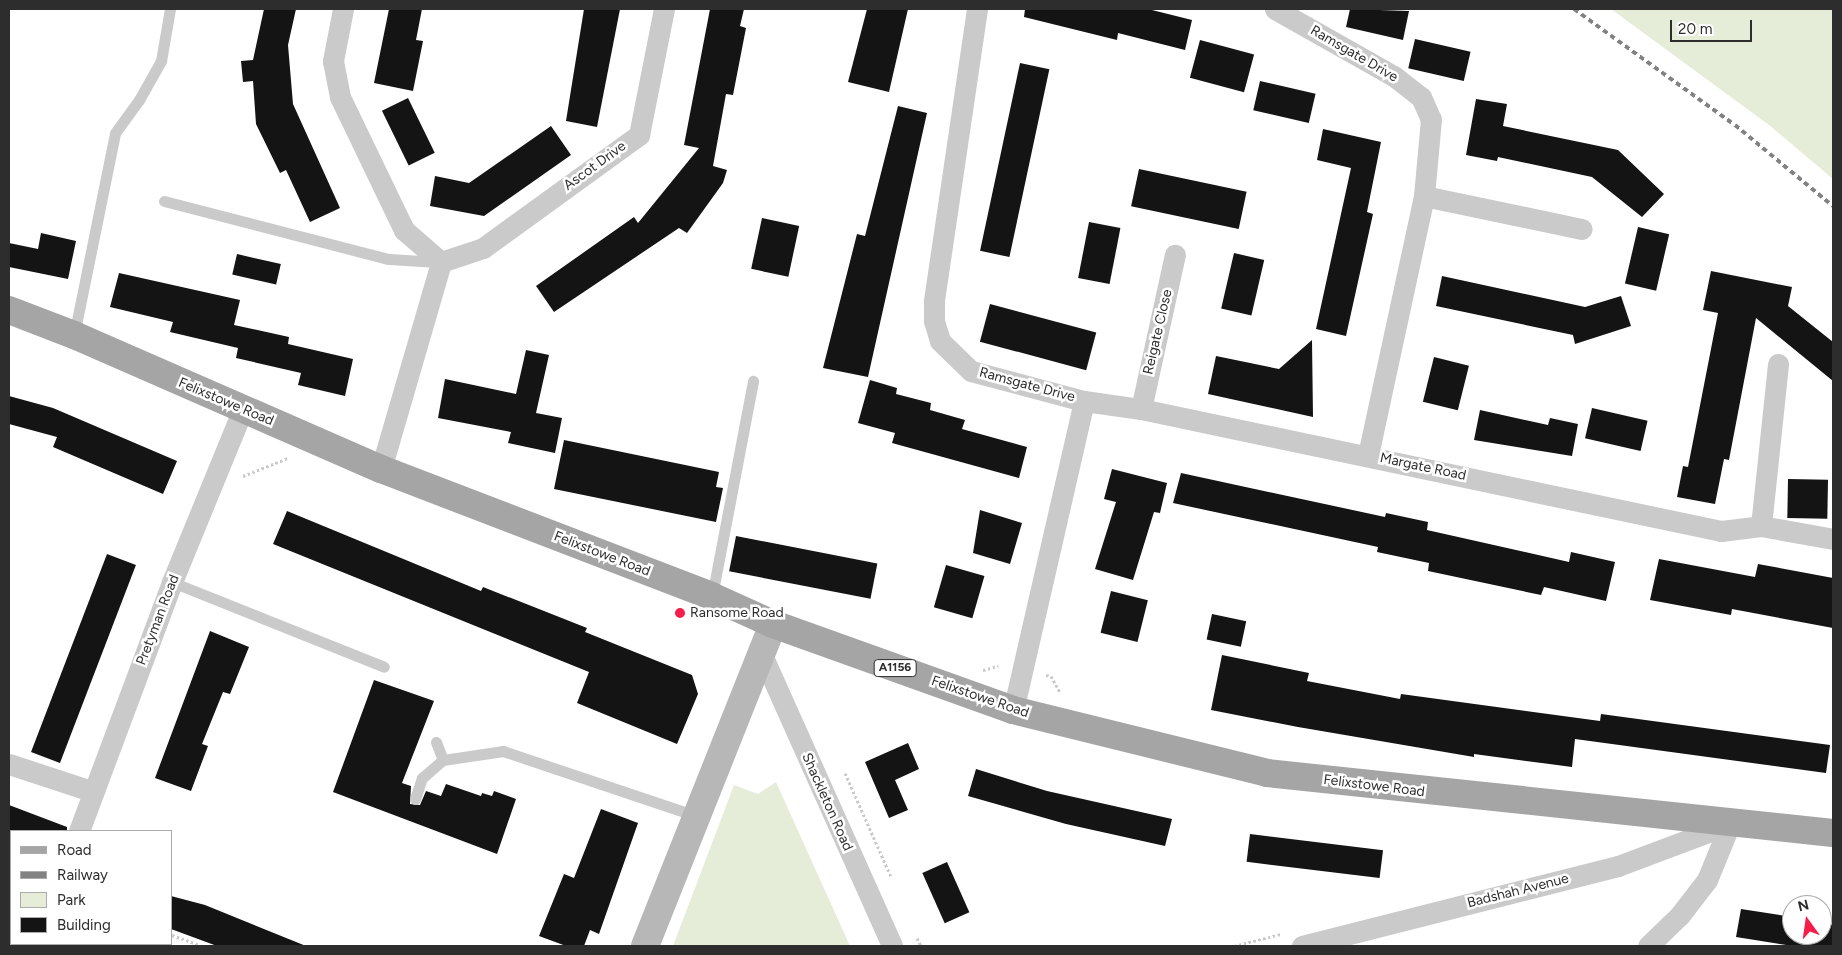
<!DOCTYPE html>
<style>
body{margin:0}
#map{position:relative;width:1842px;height:955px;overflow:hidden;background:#fff;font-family:Figtree,sans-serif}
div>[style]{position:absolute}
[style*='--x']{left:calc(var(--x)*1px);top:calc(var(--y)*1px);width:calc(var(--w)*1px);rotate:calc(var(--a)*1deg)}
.green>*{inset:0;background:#e5ecd8}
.building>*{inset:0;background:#141414;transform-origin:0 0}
.path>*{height:3px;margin-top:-1.5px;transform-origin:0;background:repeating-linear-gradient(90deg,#cacaca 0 2.5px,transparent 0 5px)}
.lane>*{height:11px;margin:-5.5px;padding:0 5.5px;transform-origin:5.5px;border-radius:5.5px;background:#cacaca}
.street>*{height:21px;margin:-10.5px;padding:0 10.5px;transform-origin:10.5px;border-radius:10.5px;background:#cacaca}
.secondary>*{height:28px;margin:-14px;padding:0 14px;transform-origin:14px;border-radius:14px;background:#b7b7b7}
.primary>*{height:28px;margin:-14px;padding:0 14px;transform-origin:14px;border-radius:14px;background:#a5a5a5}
.rail>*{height:4px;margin-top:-2px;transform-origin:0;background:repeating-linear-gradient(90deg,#828282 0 5px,transparent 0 9px)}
.dots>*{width:14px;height:14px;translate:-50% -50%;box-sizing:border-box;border:2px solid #fff;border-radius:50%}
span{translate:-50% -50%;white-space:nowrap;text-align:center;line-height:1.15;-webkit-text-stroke:5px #fff;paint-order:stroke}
.shield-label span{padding:1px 4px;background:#fff;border:1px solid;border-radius:4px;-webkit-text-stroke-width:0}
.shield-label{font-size:12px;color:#2d2d2d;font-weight:700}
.street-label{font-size:14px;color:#2d2d2d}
.poi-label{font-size:14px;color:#2d2d2d}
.left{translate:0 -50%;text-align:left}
.frame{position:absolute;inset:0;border:10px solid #2d2d2d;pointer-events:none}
.legend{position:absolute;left:10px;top:830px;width:162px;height:115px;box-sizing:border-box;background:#fff;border:1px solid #ababab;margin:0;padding:6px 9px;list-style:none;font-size:15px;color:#2d2d2d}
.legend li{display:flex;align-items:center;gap:10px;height:25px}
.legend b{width:25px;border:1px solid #ababab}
.north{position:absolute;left:1782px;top:895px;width:50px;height:50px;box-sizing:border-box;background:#fff;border:1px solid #ababab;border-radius:50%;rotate:346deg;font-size:14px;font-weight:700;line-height:20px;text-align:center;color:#2d2d2d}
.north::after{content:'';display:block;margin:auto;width:18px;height:22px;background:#f51d4a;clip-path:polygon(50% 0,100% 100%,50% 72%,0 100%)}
.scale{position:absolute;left:1670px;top:20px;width:82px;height:22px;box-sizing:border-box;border:2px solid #2d2d2d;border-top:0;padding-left:6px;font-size:15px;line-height:18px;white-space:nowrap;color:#2d2d2d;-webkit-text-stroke:4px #fff;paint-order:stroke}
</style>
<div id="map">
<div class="green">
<i style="clip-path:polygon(1611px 9px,1833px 9px,1833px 179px,1769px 125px)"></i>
<i style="clip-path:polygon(776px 782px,850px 946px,673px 946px,734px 785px,758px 794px)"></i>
</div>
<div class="building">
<i style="clip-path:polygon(264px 9px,296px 9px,288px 45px,293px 104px,340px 208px,310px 222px,286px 170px,280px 173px,256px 124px,253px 81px,243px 82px,241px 61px,253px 60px)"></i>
<i style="clip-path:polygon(389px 9px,422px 9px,416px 40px,423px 41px,413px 91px,374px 83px)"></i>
<i style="clip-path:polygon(584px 9px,620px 9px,597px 127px,566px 121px)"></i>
<i style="clip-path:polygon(710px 9px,744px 9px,740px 26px,746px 28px,733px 95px,726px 94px,713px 166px,727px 170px,723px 183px,687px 233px,679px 228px,554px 312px,536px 286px,634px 217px,638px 223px,699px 148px,684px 145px)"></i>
<i style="clip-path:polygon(867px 9px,908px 9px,889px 92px,848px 82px)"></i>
<i style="clip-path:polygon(1025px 9px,1148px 9px,1192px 20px,1185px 50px,1118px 33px,1117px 40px,1024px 17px)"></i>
<i style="clip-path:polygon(1350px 9px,1409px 11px,1403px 40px,1346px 27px)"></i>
<i style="left:1415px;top:39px;width:57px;height:30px;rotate:13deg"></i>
<i style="left:1200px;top:40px;width:56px;height:39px;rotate:15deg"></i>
<i style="left:1020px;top:63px;width:30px;height:192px;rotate:12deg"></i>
<i style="left:1260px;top:81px;width:57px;height:30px;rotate:13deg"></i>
<i style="left:408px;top:98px;width:61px;height:29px;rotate:64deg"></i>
<i style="clip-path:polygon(1476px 99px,1507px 104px,1503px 126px,1618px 150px,1664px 194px,1642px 217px,1592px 177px,1498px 157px,1497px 161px,1466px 155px)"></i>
<i style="clip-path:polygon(898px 106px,927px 113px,868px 377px,823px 368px,857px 234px,865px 236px)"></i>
<i style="clip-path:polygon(551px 126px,571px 155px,484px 216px,430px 206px,435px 176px,469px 183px)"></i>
<i style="clip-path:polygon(1323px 129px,1381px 142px,1367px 212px,1373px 214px,1346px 336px,1316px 329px,1351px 168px,1317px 160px)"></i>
<i style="left:1139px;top:169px;width:110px;height:38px;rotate:12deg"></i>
<i style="left:762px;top:218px;width:38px;height:52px;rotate:12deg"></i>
<i style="left:1089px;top:222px;width:32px;height:57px;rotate:11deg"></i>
<i style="left:1638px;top:227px;width:32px;height:58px;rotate:13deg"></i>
<i style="clip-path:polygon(41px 233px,76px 241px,68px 279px,9px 267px,9px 243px,38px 249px)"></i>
<i style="left:1234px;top:253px;width:31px;height:57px;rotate:13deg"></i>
<i style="left:237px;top:254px;width:45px;height:21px;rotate:13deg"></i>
<i style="clip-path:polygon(1711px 271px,1792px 287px,1788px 306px,1833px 342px,1833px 381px,1756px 318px,1729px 460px,1724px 459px,1715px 504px,1677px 497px,1683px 466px,1688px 467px,1718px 313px,1703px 310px)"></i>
<i style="clip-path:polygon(119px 273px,240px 300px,234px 325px,289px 337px,288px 344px,353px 359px,345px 396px,298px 385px,301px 373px,236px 358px,238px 348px,170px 332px,173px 322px,110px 307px)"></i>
<i style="clip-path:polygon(1442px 276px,1585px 307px,1621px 296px,1631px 326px,1575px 344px,1573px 335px,1436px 306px)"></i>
<i style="left:990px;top:304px;width:110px;height:39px;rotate:15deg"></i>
<i style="clip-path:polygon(1312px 340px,1313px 417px,1208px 394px,1216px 356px,1279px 369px)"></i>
<i style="clip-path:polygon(526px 350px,549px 355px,536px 413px,562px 418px,555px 453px,508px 443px,511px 432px,438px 418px,445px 379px,516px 394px)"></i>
<i style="left:1434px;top:357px;width:36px;height:46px;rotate:14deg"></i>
<i style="clip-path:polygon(870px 380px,897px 388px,896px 394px,931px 403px,930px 410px,965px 420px,962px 429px,1027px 447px,1019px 478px,892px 443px,895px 433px,858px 423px)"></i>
<i style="clip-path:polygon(9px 396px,53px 408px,177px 461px,163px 494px,53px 447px,57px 437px,9px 424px)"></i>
<i style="left:1592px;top:408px;width:57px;height:31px;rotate:13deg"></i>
<i style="clip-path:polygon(1480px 410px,1548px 425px,1550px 418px,1578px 424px,1572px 456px,1474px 440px)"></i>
<i style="clip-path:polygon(564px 440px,719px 472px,716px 487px,723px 488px,716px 522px,554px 489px)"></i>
<i style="clip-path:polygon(1112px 469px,1167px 483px,1160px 513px,1154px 512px,1133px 580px,1095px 569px,1116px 502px,1104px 499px)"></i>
<i style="clip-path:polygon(1181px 473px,1385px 517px,1386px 513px,1428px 522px,1427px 530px,1569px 562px,1571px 552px,1615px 562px,1606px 601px,1544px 587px,1541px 595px,1428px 571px,1429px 563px,1377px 552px,1378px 547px,1173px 503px)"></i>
<i style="left:1788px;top:479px;width:40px;height:39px;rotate:1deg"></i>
<i style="clip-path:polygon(980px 510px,1022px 523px,1010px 564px,973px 553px)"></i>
<i style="clip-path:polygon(287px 511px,481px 591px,483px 587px,587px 628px,585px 632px,692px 675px,698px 694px,677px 744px,577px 703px,589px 672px,273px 544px)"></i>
<i style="left:736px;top:536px;width:144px;height:36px;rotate:11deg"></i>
<i style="left:107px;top:554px;width:31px;height:212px;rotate:21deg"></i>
<i style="clip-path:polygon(1659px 559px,1755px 577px,1758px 564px,1833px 578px,1833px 628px,1732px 609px,1731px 615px,1650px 600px)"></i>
<i style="left:946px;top:565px;width:40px;height:44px;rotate:16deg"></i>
<i style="left:1111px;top:591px;width:38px;height:43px;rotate:14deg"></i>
<i style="left:1212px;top:614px;width:35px;height:26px;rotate:12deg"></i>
<i style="clip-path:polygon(210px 631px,249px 647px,230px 694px,223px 692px,202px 744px,208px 746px,191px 791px,155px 778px)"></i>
<i style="clip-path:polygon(1222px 655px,1309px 673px,1307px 681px,1400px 699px,1401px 694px,1600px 721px,1601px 714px,1830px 745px,1826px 773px,1575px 739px,1572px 767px,1474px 754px,1474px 757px,1298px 727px,1211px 710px)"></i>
<i style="clip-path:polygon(374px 680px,434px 701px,402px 783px,411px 786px,410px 804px,420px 805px,426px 791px,441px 796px,446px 784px,481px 796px,482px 793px,492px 796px,494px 791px,516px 799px,497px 854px,333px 792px)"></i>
<i style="clip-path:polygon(908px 743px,919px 769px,895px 780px,908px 810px,889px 818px,865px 762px)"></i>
<i style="clip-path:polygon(976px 769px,1047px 791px,1172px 819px,1165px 846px,1066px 824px,968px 796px)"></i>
<i style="clip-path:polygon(9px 805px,67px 827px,67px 831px,9px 831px)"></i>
<i style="clip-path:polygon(601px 809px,638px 823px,599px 934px,590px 930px,584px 946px,566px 946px,539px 936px,564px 874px,574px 878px)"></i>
<i style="left:1250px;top:834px;width:134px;height:28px;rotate:7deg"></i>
<i style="left:947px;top:862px;width:55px;height:27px;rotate:66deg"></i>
<i style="clip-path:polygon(171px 896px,205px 905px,306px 946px,217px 946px,171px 929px)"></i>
<i style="clip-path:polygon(1741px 909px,1792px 917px,1792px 935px,1822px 935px,1822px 922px,1833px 925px,1833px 946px,1793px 946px,1736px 937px)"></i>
</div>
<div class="path">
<i style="--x:243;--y:476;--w:48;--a:-21.8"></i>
<i style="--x:983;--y:670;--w:16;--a:-15"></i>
<i style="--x:1046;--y:675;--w:5;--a:11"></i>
<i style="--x:1051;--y:676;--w:18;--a:61"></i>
<i style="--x:845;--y:773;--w:114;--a:66.1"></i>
<i style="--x:172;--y:935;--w:32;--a:20"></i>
<i style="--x:917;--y:938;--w:9;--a:63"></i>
<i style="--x:1234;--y:946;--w:49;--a:-14.3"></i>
</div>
<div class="lane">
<i style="--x:164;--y:201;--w:232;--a:14.5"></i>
<i style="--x:389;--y:259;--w:48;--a:3.6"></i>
<i style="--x:74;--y:335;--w:206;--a:-78.5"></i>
<i style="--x:115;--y:133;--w:41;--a:-54"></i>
<i style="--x:139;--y:100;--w:45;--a:-60.6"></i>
<i style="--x:161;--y:61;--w:53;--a:-80.2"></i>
<i style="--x:172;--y:582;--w:228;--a:21.8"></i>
<i style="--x:712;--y:596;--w:219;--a:-79.2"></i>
<i style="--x:436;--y:742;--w:19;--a:69"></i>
<i style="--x:415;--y:799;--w:22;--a:-72"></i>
<i style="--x:422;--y:778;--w:28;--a:-41"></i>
<i style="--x:443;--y:760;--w:61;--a:-8.5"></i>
<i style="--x:503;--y:751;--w:204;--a:18.6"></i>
</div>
<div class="street">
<i style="--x:343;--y:9;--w:53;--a:100.9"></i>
<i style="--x:333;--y:61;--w:37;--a:79"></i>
<i style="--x:340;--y:97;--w:148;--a:64.3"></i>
<i style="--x:404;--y:230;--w:49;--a:40.9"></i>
<i style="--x:977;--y:9;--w:295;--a:98.4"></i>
<i style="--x:934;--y:301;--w:20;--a:90"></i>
<i style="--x:934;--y:321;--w:21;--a:73"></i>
<i style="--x:940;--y:341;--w:43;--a:44.1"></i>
<i style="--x:971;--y:371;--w:117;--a:14.9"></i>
<i style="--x:1084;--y:401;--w:317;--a:102.9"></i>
<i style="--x:1275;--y:9;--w:138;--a:29.5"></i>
<i style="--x:1395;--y:77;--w:33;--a:38"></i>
<i style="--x:1421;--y:97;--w:24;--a:66"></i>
<i style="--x:1431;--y:119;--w:77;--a:95.2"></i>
<i style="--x:1424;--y:196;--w:266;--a:102.2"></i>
<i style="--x:1424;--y:196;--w:161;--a:11.8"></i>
<i style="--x:441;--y:262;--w:44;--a:-18.4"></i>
<i style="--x:483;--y:248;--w:193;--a:-35.9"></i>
<i style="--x:639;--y:135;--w:128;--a:-78.8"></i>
<i style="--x:1084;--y:401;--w:58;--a:8"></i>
<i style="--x:1141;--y:409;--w:593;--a:11.88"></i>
<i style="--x:1721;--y:531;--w:40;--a:-7.1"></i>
<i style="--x:1761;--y:526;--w:73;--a:10.2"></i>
<i style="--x:1141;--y:409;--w:158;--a:-77.6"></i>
<i style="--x:381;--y:469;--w:216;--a:-73.8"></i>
<i style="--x:1761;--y:526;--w:163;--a:-84"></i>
<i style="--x:763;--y:657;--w:316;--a:65.9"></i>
<i style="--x:9;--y:764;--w:89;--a:18.2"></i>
<i style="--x:79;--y:831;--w:266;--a:-69.5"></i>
<i style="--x:172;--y:582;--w:185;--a:-67.7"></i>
<i style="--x:144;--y:944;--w:6;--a:18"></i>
<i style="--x:34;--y:946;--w:2;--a:-63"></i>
<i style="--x:1302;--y:946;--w:326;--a:-14.2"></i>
<i style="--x:1618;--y:866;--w:120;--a:-20.6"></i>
<i style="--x:1648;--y:946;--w:45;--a:-44.1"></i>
<i style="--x:1680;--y:915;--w:44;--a:-52.4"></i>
<i style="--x:1707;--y:880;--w:61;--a:-67.7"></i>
</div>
<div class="secondary">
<i style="--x:645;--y:946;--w:347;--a:-68.3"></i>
</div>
<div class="primary">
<i style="--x:9;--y:310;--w:70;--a:21"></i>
<i style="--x:74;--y:335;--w:335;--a:23.6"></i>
<i style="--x:381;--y:469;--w:354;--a:21"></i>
<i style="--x:711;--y:596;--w:68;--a:24.3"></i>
<i style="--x:773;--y:624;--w:255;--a:19.7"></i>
<i style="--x:1013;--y:710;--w:262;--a:13.9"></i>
<i style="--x:1267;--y:773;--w:569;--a:6.05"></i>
</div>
<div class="rail">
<i style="--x:1574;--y:9;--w:198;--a:35.8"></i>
<i style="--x:1735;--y:125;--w:127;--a:39.6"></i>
</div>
<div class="dots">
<i style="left:680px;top:613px;background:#f51d4a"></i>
</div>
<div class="shield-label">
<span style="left:895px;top:668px">A1156</span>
</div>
<div class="street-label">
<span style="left:1354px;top:54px;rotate:30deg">Ramsgate Drive</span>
<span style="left:595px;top:166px;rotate:-36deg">Ascot Drive</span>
<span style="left:1158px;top:332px;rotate:-77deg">Reigate Close</span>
<span style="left:1027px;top:385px;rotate:15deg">Ramsgate Drive</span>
<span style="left:226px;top:402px;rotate:23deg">Felixstowe Road</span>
<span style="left:1423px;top:467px;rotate:12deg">Margate Road</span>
<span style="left:602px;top:554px;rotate:21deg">Felixstowe Road</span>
<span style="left:158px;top:620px;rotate:-69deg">Pretyman Road</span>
<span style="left:980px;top:697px;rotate:19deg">Felixstowe Road</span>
<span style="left:1374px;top:786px;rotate:7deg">Felixstowe Road</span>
<span style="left:827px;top:802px;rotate:66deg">Shackleton Road</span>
<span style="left:1518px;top:891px;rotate:-14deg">Badshah Avenue</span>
</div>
<div class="poi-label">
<span class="left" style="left:690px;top:613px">Ransome Road</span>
</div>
<div class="frame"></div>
<ul class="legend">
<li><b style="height:6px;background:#a5a5a5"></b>Road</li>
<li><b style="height:6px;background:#828282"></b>Railway</li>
<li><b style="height:14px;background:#e5ecd8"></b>Park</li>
<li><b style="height:14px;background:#141414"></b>Building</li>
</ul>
<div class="north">N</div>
<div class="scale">20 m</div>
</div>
